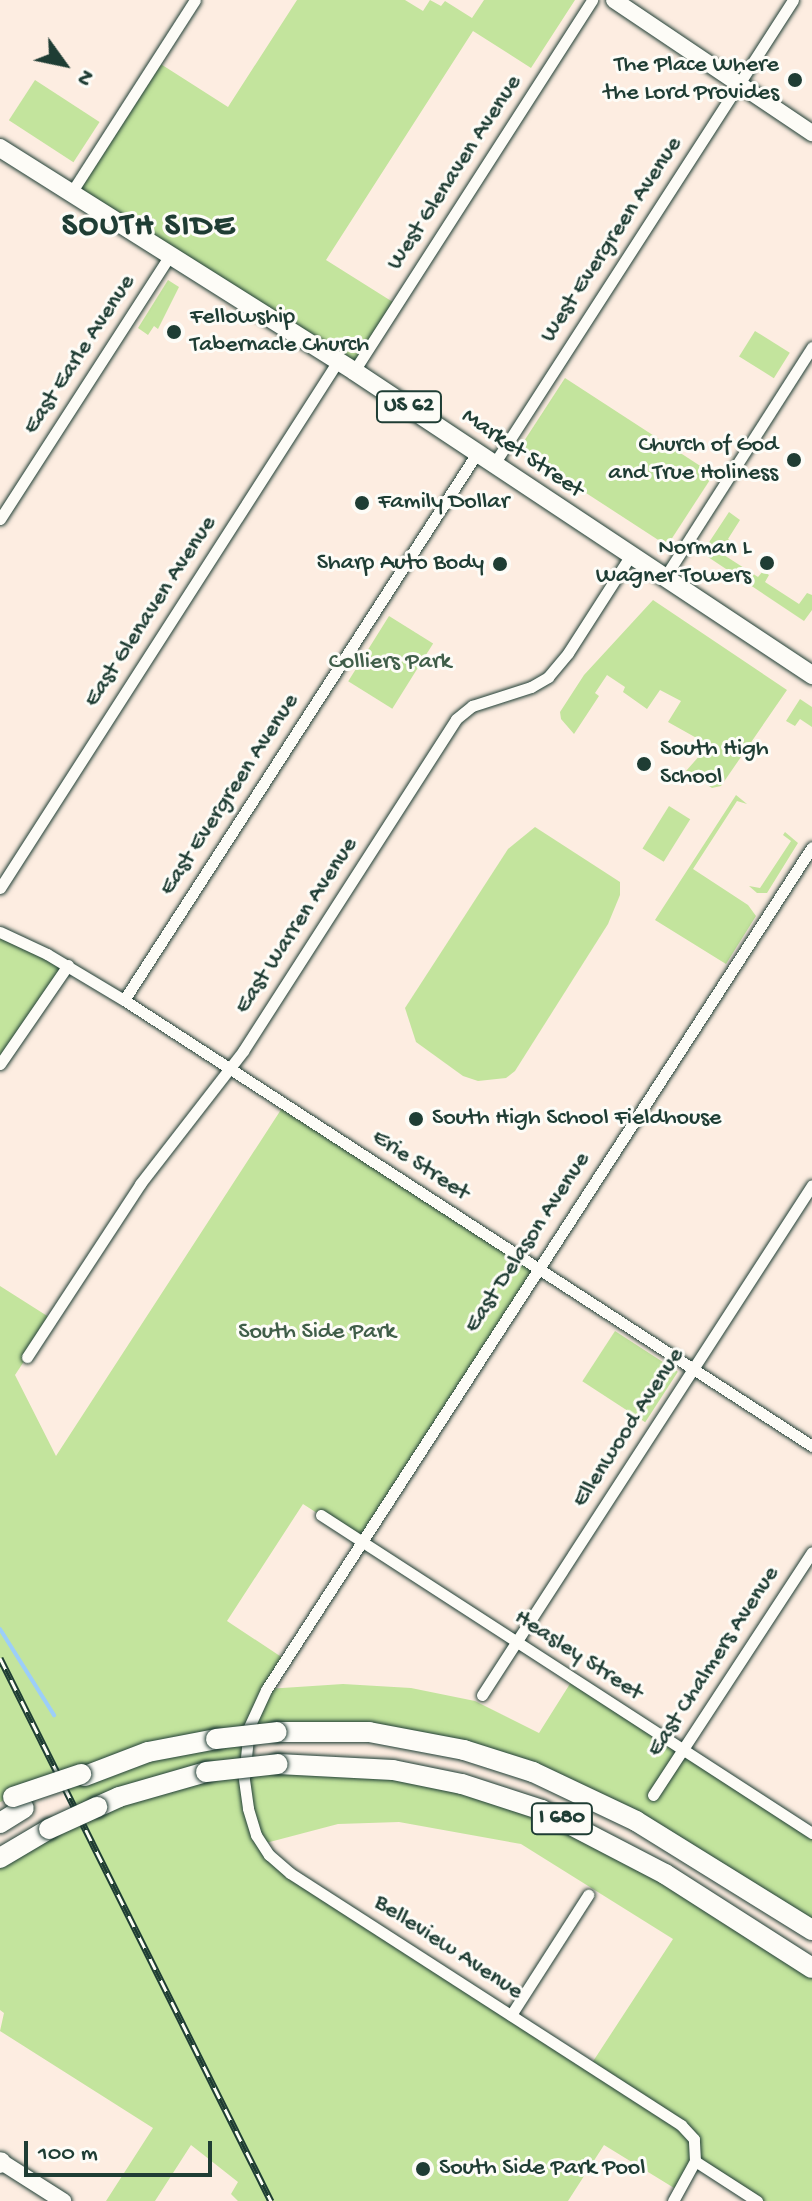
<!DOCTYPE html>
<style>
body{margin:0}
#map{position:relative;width:812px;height:2201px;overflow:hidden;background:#fdede1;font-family:"Gochi Hand",sans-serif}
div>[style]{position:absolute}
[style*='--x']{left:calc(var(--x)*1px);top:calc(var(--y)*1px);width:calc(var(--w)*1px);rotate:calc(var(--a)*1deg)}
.green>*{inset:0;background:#c3e49d;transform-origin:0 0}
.stream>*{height:4px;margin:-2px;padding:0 2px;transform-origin:2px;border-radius:2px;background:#9ccef9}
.roads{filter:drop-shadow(0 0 2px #1f3d34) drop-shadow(0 0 2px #1f3d34)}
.street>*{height:11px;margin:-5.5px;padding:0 5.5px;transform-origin:5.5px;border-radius:5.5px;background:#fdfcf7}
.secondary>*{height:16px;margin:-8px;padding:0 8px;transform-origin:8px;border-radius:8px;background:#fdfcf7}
.primary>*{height:18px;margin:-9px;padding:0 9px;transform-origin:9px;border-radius:9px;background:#fdfcf7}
.highway>*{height:20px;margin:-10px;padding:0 10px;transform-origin:10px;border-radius:10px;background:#fdfcf7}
.rail>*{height:7px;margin-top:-3.5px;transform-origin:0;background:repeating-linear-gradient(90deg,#fdfcf7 0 12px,#1f3d34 0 24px);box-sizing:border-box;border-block:2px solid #1f3d34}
.bridges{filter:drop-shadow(0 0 2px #1f3d34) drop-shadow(0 0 2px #1f3d34)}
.highway-bridge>*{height:20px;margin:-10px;padding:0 10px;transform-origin:10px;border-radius:10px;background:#fdfcf7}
.dots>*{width:22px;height:22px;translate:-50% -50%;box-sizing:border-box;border:4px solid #fdfcf7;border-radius:50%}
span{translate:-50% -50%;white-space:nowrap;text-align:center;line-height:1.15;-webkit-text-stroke:6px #fdfcf7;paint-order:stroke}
.shield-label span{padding:2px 6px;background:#fdfcf7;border:2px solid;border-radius:6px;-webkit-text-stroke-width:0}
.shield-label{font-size:22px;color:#1f3d34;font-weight:700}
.poi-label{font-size:24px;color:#1f3d34}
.right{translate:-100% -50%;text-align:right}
.left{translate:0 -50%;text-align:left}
.street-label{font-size:24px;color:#1f3d34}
.park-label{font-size:24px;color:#405e49}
.district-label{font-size:32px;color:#1f3d34;font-weight:700;letter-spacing:2px}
.north{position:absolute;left:24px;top:24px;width:80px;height:80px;-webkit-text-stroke:6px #fdfcf7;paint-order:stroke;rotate:123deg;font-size:22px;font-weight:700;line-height:32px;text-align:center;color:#1f3d34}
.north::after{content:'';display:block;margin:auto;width:28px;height:36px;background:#1f3d34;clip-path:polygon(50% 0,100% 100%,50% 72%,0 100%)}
.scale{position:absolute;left:24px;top:2141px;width:188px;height:36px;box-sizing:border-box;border:4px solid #1f3d34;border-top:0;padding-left:10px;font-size:24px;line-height:28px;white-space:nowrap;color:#1f3d34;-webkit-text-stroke:6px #fdfcf7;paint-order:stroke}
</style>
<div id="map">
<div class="green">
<i style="clip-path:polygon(297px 0,405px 0,423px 11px,430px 0,441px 6px,445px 1px,472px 18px,484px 0,575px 0,531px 68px,473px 31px,326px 260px,396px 304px,354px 371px,71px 193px,156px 61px,228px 107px)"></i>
<i style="left:35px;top:80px;width:77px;height:48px;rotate:33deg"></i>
<i style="clip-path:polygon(168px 280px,179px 287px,158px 329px,154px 326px,148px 335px,138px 328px)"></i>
<i style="left:755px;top:331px;width:41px;height:30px;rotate:32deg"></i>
<i style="left:565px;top:378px;width:177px;height:85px;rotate:33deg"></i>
<i style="clip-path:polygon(729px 512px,740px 520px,728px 539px,732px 542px,724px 555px,758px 577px,763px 571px,769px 575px,765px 582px,799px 604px,807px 593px,812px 595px,812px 610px,804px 621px,702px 553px)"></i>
<i style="clip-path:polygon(653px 600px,787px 690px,721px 786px,712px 788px,686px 771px,709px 745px,668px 722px,681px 701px,660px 690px,647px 709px,623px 692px,625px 687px,607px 675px,595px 693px,599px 696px,574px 734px,561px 719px,560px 712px,584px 675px)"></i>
<i style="left:389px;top:616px;width:52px;height:77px;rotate:32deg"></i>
<i style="clip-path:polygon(800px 699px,812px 707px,812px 727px,800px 719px,795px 726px,786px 721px)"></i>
<i style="clip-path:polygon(736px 795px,747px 804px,737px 801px,693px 869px,748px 905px,756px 916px,726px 964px,655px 920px)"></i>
<i style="left:669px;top:806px;width:25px;height:50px;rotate:32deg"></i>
<i style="clip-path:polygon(535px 827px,620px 882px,620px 895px,608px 924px,515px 1071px,506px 1078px,478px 1081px,463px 1076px,416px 1042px,405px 1008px,508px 849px)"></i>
<i style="clip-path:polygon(785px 832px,798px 843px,767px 893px,757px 893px,749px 886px,760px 888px,791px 841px,783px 835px)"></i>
<i style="clip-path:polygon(0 932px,68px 965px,0 1064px)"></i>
<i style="clip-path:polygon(evenodd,284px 1105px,538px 1269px,362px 1542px,303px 1504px,227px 1621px,286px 1660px,267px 1689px,343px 1684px,411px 1688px,475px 1701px,539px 1733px,573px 1679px,812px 1833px,812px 1930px,619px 1811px,431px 1742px,249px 1735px,245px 1768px,365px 1767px,542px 1810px,812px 1968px,812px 2201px,757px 2201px,695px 2161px,679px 2191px,604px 2145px,568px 2201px,238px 2201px,231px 2194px,238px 2182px,191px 2145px,155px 2201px,106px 2201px,153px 2128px,0 2031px,4px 2013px,0 2010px,0 1858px,78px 1816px,60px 1780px,0 1802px,0 1286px,52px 1319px,15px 1375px,56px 1456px,284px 1105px,399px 1822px,521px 1844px,673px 1939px,590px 2066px,269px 1855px,262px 1844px,338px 1824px,399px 1822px)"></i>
<i style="left:615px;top:1331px;width:75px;height:60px;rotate:33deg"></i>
</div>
<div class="stream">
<i style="--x:0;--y:1629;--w:102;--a:57.9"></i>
</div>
<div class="roads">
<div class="street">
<i style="--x:71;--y:193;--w:229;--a:-57.3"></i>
<i style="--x:354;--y:371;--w:441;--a:-57.3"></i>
<i style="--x:494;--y:464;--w:552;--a:-57.2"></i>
<i style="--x:0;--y:519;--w:314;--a:-57.2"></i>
<i style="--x:665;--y:577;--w:273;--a:-57.4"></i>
<i style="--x:0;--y:888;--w:626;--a:-57.33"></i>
<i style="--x:0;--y:932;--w:52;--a:25.1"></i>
<i style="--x:47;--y:954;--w:90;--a:30.9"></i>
<i style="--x:124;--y:1000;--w:820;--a:32.95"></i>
<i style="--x:124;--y:1000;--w:651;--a:-57.16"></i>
<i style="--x:0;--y:1064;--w:120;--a:-55.5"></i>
<i style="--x:27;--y:1357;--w:207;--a:-56.8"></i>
<i style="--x:140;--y:1184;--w:168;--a:-52.2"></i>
<i style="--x:243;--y:1051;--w:394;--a:-57.3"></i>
<i style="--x:456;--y:719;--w:21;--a:-39"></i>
<i style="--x:472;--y:706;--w:62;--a:-17.9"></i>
<i style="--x:531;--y:687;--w:20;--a:-30"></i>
<i style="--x:548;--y:677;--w:31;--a:-50"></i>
<i style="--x:568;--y:653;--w:117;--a:-57.3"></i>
<i style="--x:321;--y:1515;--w:585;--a:32.93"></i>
<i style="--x:482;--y:1695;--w:607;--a:-57.09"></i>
<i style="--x:653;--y:1795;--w:290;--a:-56.8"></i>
<i style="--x:511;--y:2015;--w:143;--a:-57.3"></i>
<i style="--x:695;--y:2161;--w:74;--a:32.8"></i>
<i style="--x:673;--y:2201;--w:46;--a:-61.2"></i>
<i style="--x:695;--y:2161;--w:22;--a:-93"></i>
<i style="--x:694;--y:2139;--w:19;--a:-133"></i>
<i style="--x:681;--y:2125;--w:465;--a:-147.2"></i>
<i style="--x:290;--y:1873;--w:28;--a:-139"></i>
<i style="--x:269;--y:1855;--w:24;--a:-123"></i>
<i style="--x:256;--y:1835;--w:28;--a:-107"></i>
<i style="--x:248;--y:1808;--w:30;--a:-98"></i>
<i style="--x:244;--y:1778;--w:51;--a:-84.4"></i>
<i style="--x:249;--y:1727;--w:41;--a:-65.3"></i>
<i style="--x:266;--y:1690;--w:1004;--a:-57.07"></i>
</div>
<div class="secondary">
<i style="--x:614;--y:0;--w:239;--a:33.9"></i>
<i style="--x:0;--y:2161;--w:75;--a:32.4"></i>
</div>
<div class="primary">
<i style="--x:0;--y:148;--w:418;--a:32.2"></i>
<i style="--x:354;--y:371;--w:550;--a:33.57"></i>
</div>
<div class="highway">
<i style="--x:277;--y:1732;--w:92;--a:0"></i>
<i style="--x:369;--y:1732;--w:97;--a:10.7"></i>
<i style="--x:464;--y:1750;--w:72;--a:17.7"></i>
<i style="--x:533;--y:1772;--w:114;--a:25.4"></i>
<i style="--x:636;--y:1821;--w:207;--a:31.8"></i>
<i style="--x:278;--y:1764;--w:115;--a:3"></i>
<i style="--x:393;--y:1770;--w:70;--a:11.5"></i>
<i style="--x:462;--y:1784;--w:84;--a:18"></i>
<i style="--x:542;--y:1810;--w:139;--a:27.5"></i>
<i style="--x:665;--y:1874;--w:174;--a:32.6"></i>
<i style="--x:85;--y:1776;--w:67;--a:-20.9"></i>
<i style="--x:148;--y:1752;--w:69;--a:-10.8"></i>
<i style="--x:97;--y:1807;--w:24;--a:-24"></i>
<i style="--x:119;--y:1797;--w:91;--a:-16"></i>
<i style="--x:0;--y:1823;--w:28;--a:-32"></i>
<i style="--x:0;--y:1858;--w:57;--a:-30.6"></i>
<i style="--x:0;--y:2163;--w:1;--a:-45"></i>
</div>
</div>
<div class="rail">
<i style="--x:0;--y:1658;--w:607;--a:63.48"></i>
</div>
<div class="bridges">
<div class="highway-bridge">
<i style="--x:216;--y:1739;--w:61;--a:-6.5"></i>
<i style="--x:206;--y:1772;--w:72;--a:-6.3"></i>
<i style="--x:13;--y:1797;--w:72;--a:-18.7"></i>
<i style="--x:49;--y:1829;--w:53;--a:-24.6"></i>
</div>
</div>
<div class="dots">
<i style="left:795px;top:80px;background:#1f3d34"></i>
<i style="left:174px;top:332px;background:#1f3d34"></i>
<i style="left:794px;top:460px;background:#1f3d34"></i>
<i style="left:362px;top:503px;background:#1f3d34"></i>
<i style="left:767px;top:563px;background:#1f3d34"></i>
<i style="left:500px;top:564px;background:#1f3d34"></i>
<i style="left:644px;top:764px;background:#1f3d34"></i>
<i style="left:416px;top:1119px;background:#1f3d34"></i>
<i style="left:423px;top:2169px;background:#1f3d34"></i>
</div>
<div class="shield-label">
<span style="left:409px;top:407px">US 62</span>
<span style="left:562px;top:1819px">I 680</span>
</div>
<div class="poi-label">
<span class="right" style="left:779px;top:80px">The Place Where<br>the Lord Provides</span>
<span class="left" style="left:190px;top:332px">Fellowship<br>Tabernacle Church</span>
<span class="right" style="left:778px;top:460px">Church of God<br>and True Holiness</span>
<span class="left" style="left:378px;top:503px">Family Dollar</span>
<span class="right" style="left:751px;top:563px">Norman L<br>Wagner Towers</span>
<span class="right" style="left:484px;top:564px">Sharp Auto Body</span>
<span class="left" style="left:660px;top:764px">South High<br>School</span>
<span class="left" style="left:432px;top:1119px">South High School Fieldhouse</span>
<span class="left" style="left:439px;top:2169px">South Side Park Pool</span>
</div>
<div class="street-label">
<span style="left:455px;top:173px;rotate:-57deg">West Glenaven Avenue</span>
<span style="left:612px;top:240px;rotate:-57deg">West Evergreen Avenue</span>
<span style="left:80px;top:355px;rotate:-57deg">East Earle Avenue</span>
<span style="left:522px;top:454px;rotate:34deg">Market Street</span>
<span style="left:151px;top:612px;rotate:-57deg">East Glenaven Avenue</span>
<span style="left:230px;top:795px;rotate:-57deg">East Evergreen Avenue</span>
<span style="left:297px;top:926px;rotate:-57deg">East Warren Avenue</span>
<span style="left:420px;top:1166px;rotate:33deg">Erie Street</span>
<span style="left:528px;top:1243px;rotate:-57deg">East Delason Avenue</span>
<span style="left:629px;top:1428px;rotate:-57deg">Ellenwood Avenue</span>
<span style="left:578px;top:1656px;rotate:33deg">Heasley Street</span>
<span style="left:714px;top:1662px;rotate:-57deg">East Chalmers Avenue</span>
<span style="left:448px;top:1948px;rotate:33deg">Belleview Avenue</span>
</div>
<div class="park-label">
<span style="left:390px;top:663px">Colliers Park</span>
<span style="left:317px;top:1333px">South Side Park</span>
</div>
<div class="district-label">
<span style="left:149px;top:227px">SOUTH SIDE</span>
</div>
<div class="north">N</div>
<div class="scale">100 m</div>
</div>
